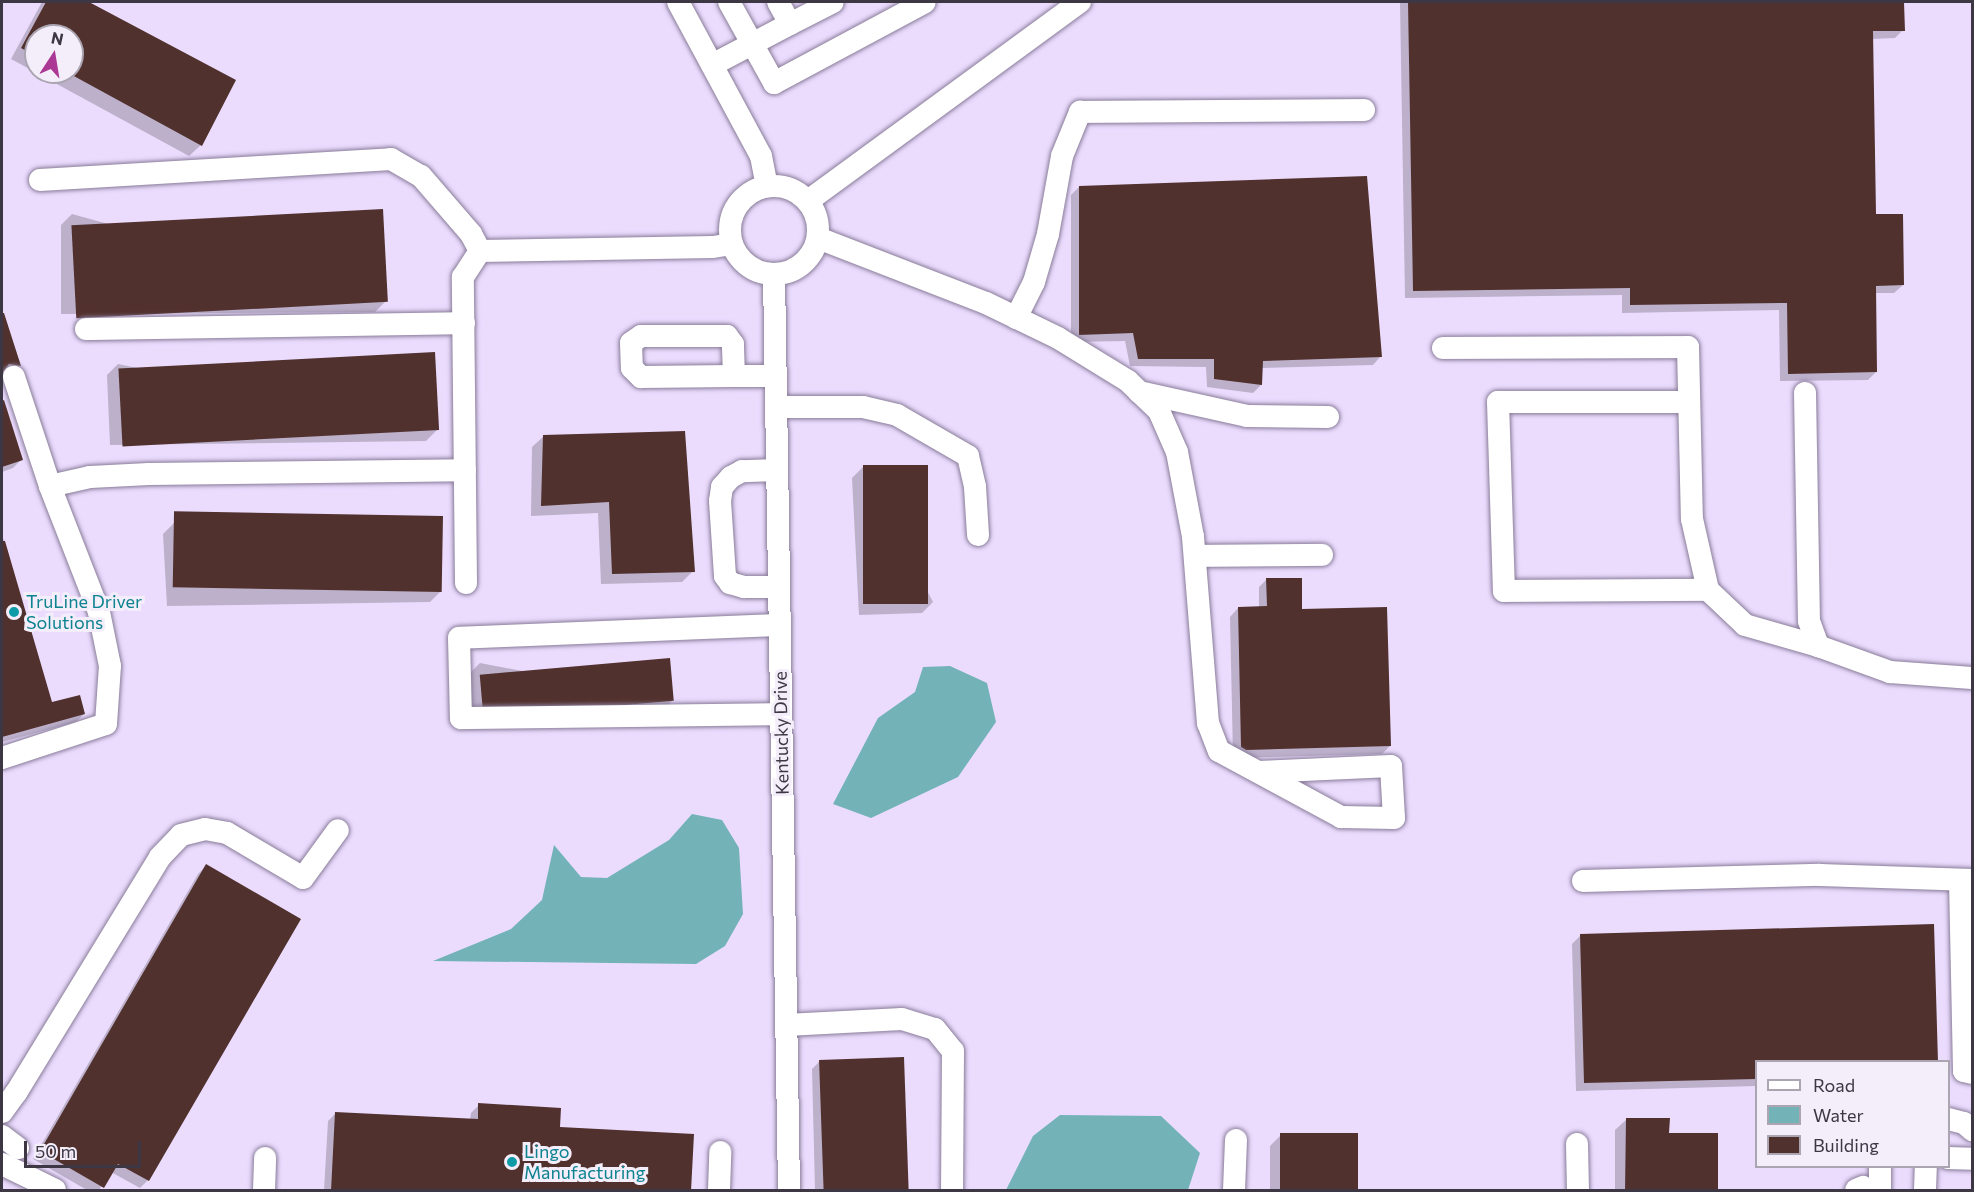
<!DOCTYPE html>
<style>
body{margin:0}
#map{position:relative;width:1974px;height:1192px;overflow:hidden;background:#ebdcfe;font-family:Commissioner,sans-serif}
div>[style]{position:absolute}
[style*='--x']{left:calc(var(--x)*1px);top:calc(var(--y)*1px);width:calc(var(--w)*1px);rotate:calc(var(--a)*1deg)}
.water>*{inset:0;background:#73b3b7}
.shadow>*{inset:0;background:#0003}
.building>*{inset:0;background:#51312d;transform-origin:0 0}
.roads{filter:drop-shadow(0 0 2px #897c99) drop-shadow(0 0 2px #897c99)}
.minor>*{height:22px;margin:-11px;padding:0 11px;transform-origin:11px;border-radius:11px;background:#fff}
.minor>.ring{margin:-11px;padding:0;box-sizing:content-box;background:none;border:22px solid #fff;border-radius:50%}
.dots>*{width:16px;height:16px;translate:-50% -50%;box-sizing:border-box;border:3px solid #f4eefb;border-radius:50%}
span{translate:-50% -50%;white-space:nowrap;text-align:center;line-height:1.15;-webkit-text-stroke:6px #f4eefb;paint-order:stroke}
.culture-label{font-size:18px;color:#0d838f}
.left{translate:0 -50%;text-align:left}
.street-label{font-size:18px;color:#3d3744}
.frame{position:absolute;inset:0;border:3px solid #3d3744;pointer-events:none}
.legend{position:absolute;left:1755px;top:1060px;width:195px;height:108px;box-sizing:border-box;background:#f4eefb;border:2px solid #aba5b2;margin:0;padding:8px 10px;list-style:none;font-size:18px;color:#3d3744}
.legend li{display:flex;align-items:center;gap:12px;height:30px}
.legend b{width:30px;border:2px solid #aba5b2}
.north{position:absolute;left:24px;top:24px;width:60px;height:60px;box-sizing:border-box;background:#f4eefb;border:2px solid #aba5b2;border-radius:50%;rotate:12deg;font-size:16px;font-weight:700;line-height:24px;text-align:center;color:#3d3744}
.north::after{content:'';display:block;margin:auto;width:21px;height:27px;background:#aa3894;clip-path:polygon(50% 0,100% 100%,50% 72%,0 100%)}
.scale{position:absolute;left:24px;top:1141px;width:117px;height:27px;box-sizing:border-box;border:3px solid #3d3744;border-top:0;padding-left:8px;font-size:18px;line-height:21px;white-space:nowrap;color:#3d3744;-webkit-text-stroke:4px #f4eefb;paint-order:stroke}
</style>
<div id="map">
<div class="water">
<i style="clip-path:polygon(950px 666px,987px 683px,996px 722px,958px 777px,871px 818px,833px 804px,878px 718px,915px 692px,923px 667px)"></i>
<i style="clip-path:polygon(692px 814px,722px 820px,739px 848px,743px 914px,725px 946px,696px 964px,433px 961px,511px 929px,542px 900px,554px 845px,581px 877px,607px 878px,669px 840px)"></i>
<i style="clip-path:polygon(1060px 1115px,1161px 1116px,1200px 1153px,1188px 1190px,1006px 1190px,1033px 1136px)"></i>
</div>
<div class="shadow">
<i style="clip-path:polygon(evenodd,42px 2px,86px 2px,234px 81px,201px 145px,189px 156px,11px 59px,42px 2px,36px 36px,72px 36px,72px 72px,36px 72px,36px 36px)"></i>
<i style="clip-path:polygon(1400px 2px,1903px 2px,1903px 30px,1895px 38px,1871px 39px,1874px 216px,1903px 285px,1894px 293px,1875px 293px,1876px 372px,1868px 380px,1780px 381px,1779px 310px,1622px 313px,1622px 295px,1405px 298px)"></i>
<i style="clip-path:polygon(1079px 187px,1381px 356px,1373px 365px,1261px 368px,1261px 385px,1253px 393px,1207px 387px,1206px 367px,1130px 366px,1125px 341px,1071px 342px,1071px 195px)"></i>
<i style="clip-path:polygon(72px 214px,386px 301px,375px 312px,61px 314px,61px 225px)"></i>
<i style="clip-path:polygon(2px 309px,19px 366px,12px 373px,2px 372px)"></i>
<i style="clip-path:polygon(118px 364px,437px 430px,426px 441px,110px 445px,107px 375px)"></i>
<i style="clip-path:polygon(2px 396px,21px 460px,13px 468px,2px 472px)"></i>
<i style="clip-path:polygon(544px 436px,693px 571px,682px 582px,601px 584px,598px 513px,531px 516px,532px 447px)"></i>
<i style="clip-path:polygon(863px 467px,933px 602px,922px 613px,859px 615px,852px 478px)"></i>
<i style="clip-path:polygon(174px 523px,441px 591px,430px 602px,167px 606px,163px 534px)"></i>
<i style="clip-path:polygon(2px 534px,51px 704px,84px 714px,76px 722px,2px 742px)"></i>
<i style="clip-path:polygon(1267px 579px,1300px 611px,1390px 746px,1382px 754px,1237px 758px,1233px 756px,1230px 617px,1238px 608px,1259px 608px,1259px 587px)"></i>
<i style="clip-path:polygon(480px 663px,673px 700px,661px 712px,471px 713px,469px 674px)"></i>
<i style="clip-path:polygon(206px 866px,148px 1180px,140px 1188px,111px 1172px,99px 1190px,87px 1190px,33px 1159px,198px 874px)"></i>
<i style="clip-path:polygon(1581px 935px,1756px 1062px,1756px 1086px,1576px 1091px,1572px 944px)"></i>
<i style="clip-path:polygon(820px 1061px,906px 1190px,815px 1190px,812px 1069px)"></i>
<i style="clip-path:polygon(479px 1105px,689px 1190px,324px 1190px,328px 1121px,336px 1113px,470px 1120px,471px 1113px)"></i>
<i style="clip-path:polygon(1627px 1119px,1668px 1134px,1716px 1190px,1615px 1190px,1615px 1130px)"></i>
<i style="clip-path:polygon(1281px 1135px,1357px 1190px,1270px 1190px,1270px 1146px)"></i>
</div>
<div class="building">
<i style="clip-path:polygon(46px 2px,89px 2px,236px 80px,202px 146px,72px 75px,72px 36px,36px 36px,36px 56px,21px 48px)"></i>
<i style="clip-path:polygon(1408px 2px,1904px 2px,1905px 31px,1873px 31px,1876px 214px,1903px 214px,1904px 285px,1876px 286px,1877px 372px,1788px 374px,1787px 303px,1630px 305px,1630px 288px,1413px 291px)"></i>
<i style="clip-path:polygon(1367px 176px,1382px 357px,1263px 361px,1262px 385px,1214px 379px,1214px 359px,1138px 359px,1133px 333px,1079px 335px,1079px 186px)"></i>
<i style="left:383px;top:209px;width:93px;height:312px;rotate:87deg"></i>
<i style="clip-path:polygon(2px 313px,4px 313px,21px 366px,9px 364px,2px 373px)"></i>
<i style="left:435px;top:352px;width:78px;height:317px;rotate:87deg"></i>
<i style="clip-path:polygon(4px 400px,23px 460px,2px 467px,2px 401px)"></i>
<i style="clip-path:polygon(685px 431px,695px 572px,612px 574px,609px 502px,541px 506px,543px 435px)"></i>
<i style="left:863px;top:465px;width:65px;height:139px"></i>
<i style="left:443px;top:516px;width:76px;height:269px;rotate:91deg"></i>
<i style="clip-path:polygon(2px 541px,5px 541px,52px 702px,80px 695px,85px 714px,2px 737px)"></i>
<i style="clip-path:polygon(1266px 578px,1302px 578px,1302px 609px,1387px 607px,1391px 746px,1246px 750px,1241px 747px,1238px 607px,1267px 606px)"></i>
<i style="left:670px;top:658px;width:43px;height:191px;rotate:85deg"></i>
<i style="clip-path:polygon(206px 864px,301px 919px,149px 1181px,118px 1164px,104px 1188px,40px 1151px)"></i>
<i style="clip-path:polygon(1934px 924px,1938px 1062px,1756px 1062px,1756px 1079px,1584px 1083px,1580px 934px)"></i>
<i style="left:904px;top:1057px;width:134px;height:85px;rotate:88deg"></i>
<i style="clip-path:polygon(478px 1103px,561px 1108px,560px 1127px,694px 1134px,691px 1191px,331px 1191px,335px 1112px,478px 1119px)"></i>
<i style="clip-path:polygon(1626px 1118px,1670px 1118px,1669px 1133px,1718px 1133px,1718px 1191px,1625px 1191px)"></i>
<i style="left:1280px;top:1133px;width:78px;height:58px"></i>
</div>
<div class="roads">
<div class="minor">
<i style="--x:678;--y:2;--w:175;--a:61.7"></i>
<i style="--x:761;--y:156;--w:31;--a:79"></i>
<i style="--x:729;--y:2;--w:93;--a:60.9"></i>
<i style="--x:774;--y:83;--w:171;--a:-28.2"></i>
<i style="--x:778;--y:2;--w:25;--a:61"></i>
<i style="--x:790;--y:24;--w:48;--a:-27.1"></i>
<i style="--x:712;--y:65;--w:88;--a:-27.7"></i>
<i style="--x:40;--y:180;--w:352;--a:-3.4"></i>
<i style="--x:391;--y:159;--w:34;--a:30"></i>
<i style="--x:421;--y:176;--w:77;--a:49.2"></i>
<i style="--x:471;--y:234;--w:19;--a:62"></i>
<i style="--x:480;--y:251;--w:233;--a:-1"></i>
<i style="--x:713;--y:247;--w:18;--a:-9"></i>
<i class="ring" style="left:730px;top:186px;width:66px;height:66px"></i>
<i style="--x:808;--y:201;--w:337;--a:-36.2"></i>
<i style="--x:818;--y:238;--w:180;--a:21.2"></i>
<i style="--x:986;--y:303;--w:80;--a:25.9"></i>
<i style="--x:1058;--y:338;--w:82;--a:31.6"></i>
<i style="--x:1128;--y:381;--w:43;--a:44.1"></i>
<i style="--x:1159;--y:411;--w:45;--a:66.3"></i>
<i style="--x:1177;--y:452;--w:86;--a:79.3"></i>
<i style="--x:1193;--y:537;--w:187;--a:85.4"></i>
<i style="--x:1208;--y:723;--w:30;--a:69"></i>
<i style="--x:1219;--y:751;--w:139;--a:28.4"></i>
<i style="--x:1341;--y:817;--w:53;--a:1.1"></i>
<i style="--x:1394;--y:818;--w:52;--a:-93.3"></i>
<i style="--x:1391;--y:766;--w:132;--a:177.4"></i>
<i style="--x:774;--y:275;--w:915;--a:89.06"></i>
<i style="--x:1016;--y:318;--w:40;--a:-63.4"></i>
<i style="--x:1034;--y:282;--w:50;--a:-73.7"></i>
<i style="--x:1048;--y:234;--w:79;--a:-79.8"></i>
<i style="--x:1062;--y:156;--w:48;--a:-67.8"></i>
<i style="--x:1080;--y:112;--w:284;--a:-0.4"></i>
<i style="--x:86;--y:329;--w:378;--a:-0.9"></i>
<i style="--x:1443;--y:348;--w:245;--a:-0.2"></i>
<i style="--x:1688;--y:347;--w:172;--a:88.7"></i>
<i style="--x:1692;--y:519;--w:73;--a:77.3"></i>
<i style="--x:1708;--y:590;--w:51;--a:43.4"></i>
<i style="--x:1745;--y:625;--w:76;--a:16"></i>
<i style="--x:734;--y:376;--w:32;--a:-92"></i>
<i style="--x:733;--y:344;--w:10;--a:-127"></i>
<i style="--x:727;--y:336;--w:86;--a:180"></i>
<i style="--x:641;--y:336;--w:12;--a:145"></i>
<i style="--x:631;--y:343;--w:25;--a:88"></i>
<i style="--x:632;--y:368;--w:13;--a:45"></i>
<i style="--x:641;--y:377;--w:93;--a:-0.6"></i>
<i style="--x:734;--y:376;--w:41;--a:0"></i>
<i style="--x:1139;--y:392;--w:111;--a:12.5"></i>
<i style="--x:1247;--y:416;--w:81;--a:0.7"></i>
<i style="--x:1805;--y:393;--w:228;--a:89"></i>
<i style="--x:1809;--y:621;--w:27;--a:70"></i>
<i style="--x:1818;--y:646;--w:77;--a:19.9"></i>
<i style="--x:1890;--y:672;--w:82;--a:4.2"></i>
<i style="--x:1689;--y:402;--w:191;--a:180"></i>
<i style="--x:1498;--y:402;--w:189;--a:88.2"></i>
<i style="--x:1504;--y:591;--w:204;--a:-0.3"></i>
<i style="--x:776;--y:407;--w:87;--a:0"></i>
<i style="--x:863;--y:407;--w:35;--a:13"></i>
<i style="--x:897;--y:415;--w:82;--a:30"></i>
<i style="--x:968;--y:456;--w:32;--a:77"></i>
<i style="--x:975;--y:487;--w:48;--a:86.4"></i>
<i style="--x:777;--y:470;--w:35;--a:178"></i>
<i style="--x:742;--y:471;--w:13;--a:151"></i>
<i style="--x:731;--y:477;--w:13;--a:132"></i>
<i style="--x:722;--y:487;--w:14;--a:98"></i>
<i style="--x:720;--y:501;--w:75;--a:86.2"></i>
<i style="--x:725;--y:576;--w:9;--a:54"></i>
<i style="--x:730;--y:583;--w:15;--a:16"></i>
<i style="--x:744;--y:587;--w:34;--a:0"></i>
<i style="--x:50;--y:486;--w:41;--a:-12.7"></i>
<i style="--x:90;--y:477;--w:59;--a:-2.9"></i>
<i style="--x:149;--y:474;--w:316;--a:-0.7"></i>
<i style="--x:1195;--y:556;--w:127;--a:-0.5"></i>
<i style="--x:466;--y:583;--w:306;--a:-90.6"></i>
<i style="--x:463;--y:277;--w:31;--a:-57"></i>
<i style="--x:779;--y:625;--w:320;--a:177.7"></i>
<i style="--x:459;--y:638;--w:80;--a:88.6"></i>
<i style="--x:461;--y:718;--w:320;--a:-0.7"></i>
<i style="--x:2;--y:758;--w:109;--a:-18.1"></i>
<i style="--x:106;--y:724;--w:58;--a:-86.1"></i>
<i style="--x:110;--y:666;--w:55;--a:-101.5"></i>
<i style="--x:99;--y:612;--w:135;--a:-111.3"></i>
<i style="--x:50;--y:486;--w:115;--a:-108.3"></i>
<i style="--x:1960;--y:880;--w:191;--a:88.8"></i>
<i style="--x:1964;--y:1071;--w:8;--a:14"></i>
<i style="--x:1583;--y:881;--w:237;--a:-1.5"></i>
<i style="--x:1820;--y:875;--w:152;--a:1.9"></i>
<i style="--x:786;--y:1025;--w:116;--a:-3"></i>
<i style="--x:902;--y:1019;--w:34;--a:17"></i>
<i style="--x:935;--y:1029;--w:28;--a:51"></i>
<i style="--x:953;--y:1051;--w:139;--a:90.4"></i>
<i style="--x:2;--y:1112;--w:24;--a:-54"></i>
<i style="--x:16;--y:1093;--w:276;--a:-58.6"></i>
<i style="--x:160;--y:857;--w:30;--a:-46"></i>
<i style="--x:181;--y:835;--w:25;--a:-14"></i>
<i style="--x:205;--y:829;--w:22;--a:10"></i>
<i style="--x:227;--y:833;--w:88;--a:30.6"></i>
<i style="--x:303;--y:878;--w:59;--a:-53.9"></i>
<i style="--x:1948;--y:1119;--w:16;--a:14"></i>
<i style="--x:1964;--y:1123;--w:11;--a:41"></i>
<i style="--x:2;--y:1136;--w:20;--a:37"></i>
<i style="--x:1577;--y:1144;--w:46;--a:88.8"></i>
<i style="--x:1948;--y:1158;--w:24;--a:2"></i>
<i style="--x:2;--y:1164;--w:59;--a:26.1"></i>
<i style="--x:264;--y:1190;--w:32;--a:-88"></i>
<i style="--x:719;--y:1190;--w:38;--a:-88"></i>
<i style="--x:1234;--y:1190;--w:50;--a:-87.7"></i>
<i style="--x:1856;--y:1190;--w:8;--a:-23"></i>
<i style="--x:1880;--y:1190;--w:24;--a:-90"></i>
<i style="--x:1925;--y:1190;--w:24;--a:-88"></i>
</div>
</div>
<div class="dots">
<i style="left:14px;top:612px;background:#0f9aa8"></i>
<i style="left:512px;top:1162px;background:#0f9aa8"></i>
</div>
<div class="culture-label">
<span class="left" style="left:26px;top:612px">TruLine Driver<br>Solutions</span>
<span class="left" style="left:524px;top:1162px">Lingo<br>Manufacturing</span>
</div>
<div class="street-label">
<span style="left:781px;top:733px;rotate:-91deg">Kentucky Drive</span>
</div>
<div class="frame"></div>
<ul class="legend">
<li><b style="height:8px;background:#fff"></b>Road</li>
<li><b style="height:16px;background:#73b3b7"></b>Water</li>
<li><b style="height:16px;background:#51312d"></b>Building</li>
</ul>
<div class="north">N</div>
<div class="scale">50 m</div>
</div>
